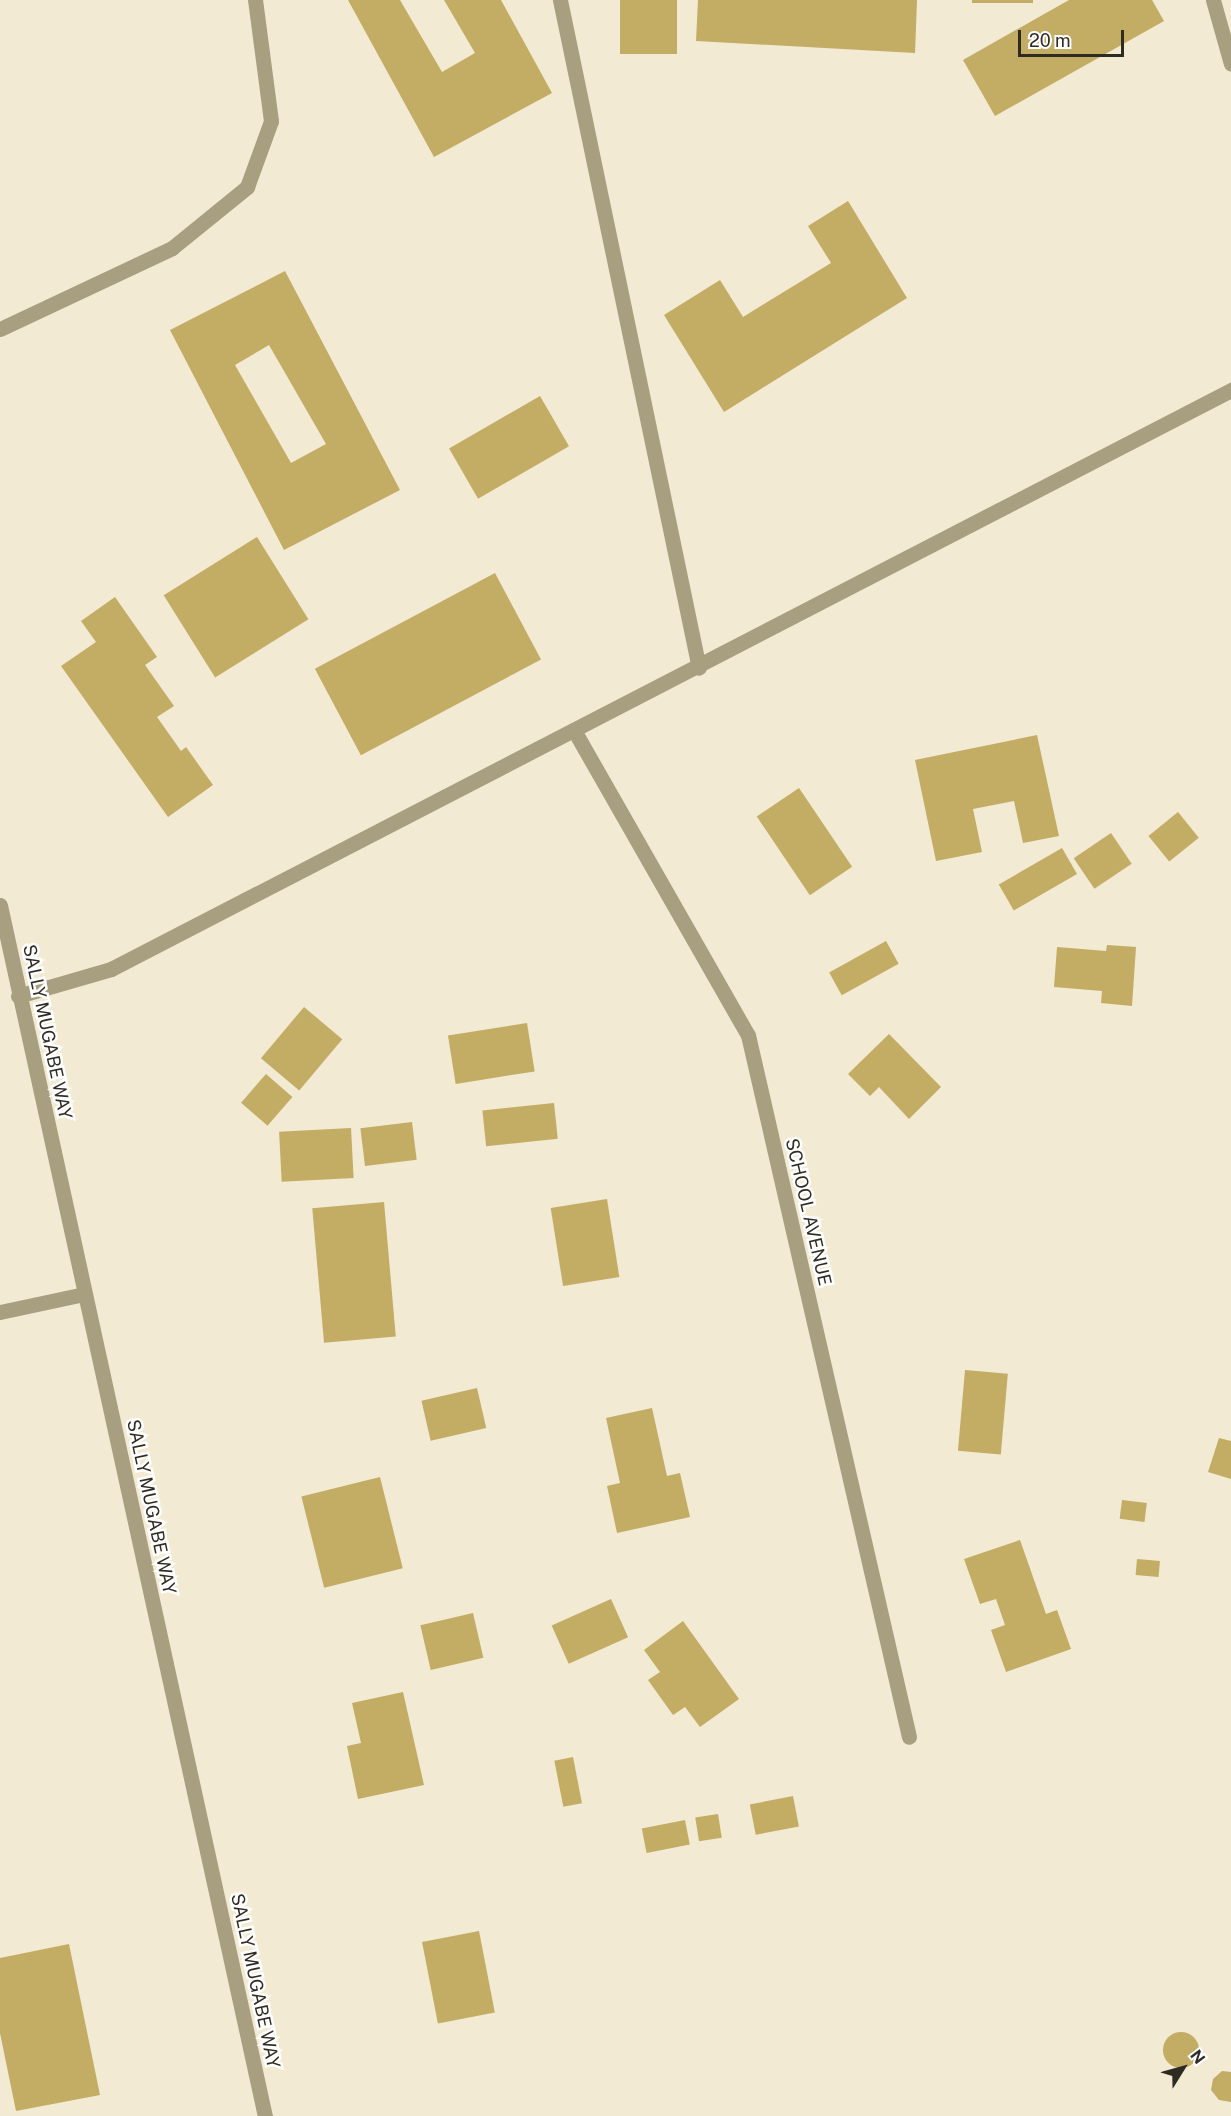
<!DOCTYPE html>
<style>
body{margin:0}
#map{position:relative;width:1231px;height:2116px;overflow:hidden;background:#f2ead2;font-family:"Public Sans",sans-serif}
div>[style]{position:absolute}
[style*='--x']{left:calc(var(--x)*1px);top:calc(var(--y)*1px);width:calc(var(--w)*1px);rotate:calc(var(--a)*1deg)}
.building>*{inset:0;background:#c3ac64;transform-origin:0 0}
.round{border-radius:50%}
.minor>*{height:15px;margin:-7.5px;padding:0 7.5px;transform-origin:7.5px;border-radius:7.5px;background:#a89e80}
span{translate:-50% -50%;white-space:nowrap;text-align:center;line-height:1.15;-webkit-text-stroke:5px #fff;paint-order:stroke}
.street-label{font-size:18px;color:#2e2b22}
.north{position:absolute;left:1153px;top:2038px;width:60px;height:60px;-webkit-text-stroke:4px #fff;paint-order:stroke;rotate:53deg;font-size:16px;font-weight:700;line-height:24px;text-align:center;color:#2e2b22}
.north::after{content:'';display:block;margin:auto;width:21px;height:27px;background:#2e2b22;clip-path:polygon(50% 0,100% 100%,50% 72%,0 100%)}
.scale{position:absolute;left:1018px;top:30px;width:106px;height:27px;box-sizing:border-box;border:3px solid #2e2b22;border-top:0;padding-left:8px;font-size:18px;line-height:21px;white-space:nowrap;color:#2e2b22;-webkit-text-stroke:4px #fff;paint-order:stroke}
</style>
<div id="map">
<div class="building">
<i style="clip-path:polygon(348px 0,400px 0,442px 72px,475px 53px,444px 0,501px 0,552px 93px,434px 157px)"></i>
<i style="left:620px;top:0;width:57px;height:54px"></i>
<i style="clip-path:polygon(698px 0,917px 0,915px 53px,696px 41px)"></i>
<i style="left:972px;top:0;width:61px;height:3px"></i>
<i style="clip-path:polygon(1069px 0,1152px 0,1164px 21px,995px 116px,963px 60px)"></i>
<i style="clip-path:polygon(848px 201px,907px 298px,724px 412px,664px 315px,720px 280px,743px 317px,831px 263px,808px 226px)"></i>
<i style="clip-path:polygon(evenodd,285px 271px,400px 490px,284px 550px,170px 330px,285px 271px,269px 345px,326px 444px,291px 463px,235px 365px,269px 345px)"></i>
<i style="left:540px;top:396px;width:58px;height:105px;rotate:60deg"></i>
<i style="left:257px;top:537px;width:97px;height:110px;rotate:58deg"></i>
<i style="left:495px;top:573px;width:98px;height:204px;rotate:62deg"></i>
<i style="clip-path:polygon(115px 597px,157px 657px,145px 665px,174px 706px,157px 717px,181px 751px,186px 747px,213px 785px,168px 817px,61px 666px,96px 642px,81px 621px)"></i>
<i style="clip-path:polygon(1037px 735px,1059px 836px,1023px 843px,1014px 801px,973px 809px,982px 852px,936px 861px,915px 760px)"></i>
<i style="left:799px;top:788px;width:95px;height:51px;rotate:56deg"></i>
<i style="left:1178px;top:812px;width:33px;height:38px;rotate:51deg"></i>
<i style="left:1111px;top:833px;width:37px;height:45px;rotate:56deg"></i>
<i style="left:1062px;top:848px;width:30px;height:73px;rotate:60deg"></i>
<i style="left:886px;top:941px;width:26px;height:65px;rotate:61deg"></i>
<i style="clip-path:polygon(1107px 945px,1136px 947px,1132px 1006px,1101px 1003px,1102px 991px,1054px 987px,1057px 947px,1106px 951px)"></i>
<i style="left:304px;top:1007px;width:50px;height:67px;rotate:40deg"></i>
<i style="left:527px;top:1023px;width:49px;height:80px;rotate:81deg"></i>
<i style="clip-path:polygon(889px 1034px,941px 1087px,909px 1119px,879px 1087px,870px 1096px,848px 1074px)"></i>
<i style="left:266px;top:1074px;width:35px;height:38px;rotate:41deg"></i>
<i style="left:554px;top:1103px;width:36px;height:72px;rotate:84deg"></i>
<i style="left:412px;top:1122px;width:38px;height:52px;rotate:83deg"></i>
<i style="left:351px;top:1128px;width:50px;height:72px;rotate:87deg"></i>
<i style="left:607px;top:1199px;width:79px;height:57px;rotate:81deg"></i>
<i style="left:384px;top:1202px;width:135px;height:72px;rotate:85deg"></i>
<i style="left:965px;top:1370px;width:43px;height:81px;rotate:5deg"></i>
<i style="left:477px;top:1388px;width:41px;height:57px;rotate:77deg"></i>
<i style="clip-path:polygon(652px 1408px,667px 1476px,680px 1473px,690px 1517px,617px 1533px,607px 1486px,620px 1483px,606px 1418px)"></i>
<i style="clip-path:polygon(1219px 1438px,1231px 1441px,1231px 1479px,1208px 1472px)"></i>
<i style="left:380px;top:1477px;width:94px;height:81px;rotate:76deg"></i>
<i style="left:1122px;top:1500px;width:25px;height:19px;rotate:7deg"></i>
<i style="clip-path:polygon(1020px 1540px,1046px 1614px,1057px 1610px,1071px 1649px,1006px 1672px,991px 1630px,1005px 1625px,996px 1599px,980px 1604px,964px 1559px)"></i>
<i style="left:1137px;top:1559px;width:23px;height:16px;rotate:5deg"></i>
<i style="left:611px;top:1599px;width:42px;height:65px;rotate:66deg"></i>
<i style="left:473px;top:1613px;width:46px;height:54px;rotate:77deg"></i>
<i style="clip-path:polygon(683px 1621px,739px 1699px,700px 1727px,685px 1707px,673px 1715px,648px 1680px,660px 1672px,644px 1650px)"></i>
<i style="clip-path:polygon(403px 1692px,424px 1785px,358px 1799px,347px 1746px,361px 1743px,352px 1703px)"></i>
<i style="left:573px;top:1757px;width:47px;height:19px;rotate:79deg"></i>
<i style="left:793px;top:1796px;width:31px;height:44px;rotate:79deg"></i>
<i style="left:718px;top:1814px;width:24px;height:23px;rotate:81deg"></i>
<i style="left:685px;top:1820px;width:25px;height:44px;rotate:79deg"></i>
<i style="left:479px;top:1931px;width:83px;height:58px;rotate:79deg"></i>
<i style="clip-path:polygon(69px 1944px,100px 2095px,16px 2111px,0 2033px,0 1958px)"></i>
<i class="round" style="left:1163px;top:2032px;width:36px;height:36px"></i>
<i style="clip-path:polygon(1222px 2071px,1231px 2072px,1231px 2102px,1219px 2100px,1211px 2090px,1213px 2079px)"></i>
</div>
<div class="minor">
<i style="--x:560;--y:0;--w:682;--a:78.25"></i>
<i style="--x:1213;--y:0;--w:66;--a:74.3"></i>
<i style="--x:0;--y:329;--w:190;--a:-25.2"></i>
<i style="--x:172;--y:248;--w:97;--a:-39.1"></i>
<i style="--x:247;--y:187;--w:70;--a:-70"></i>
<i style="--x:271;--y:121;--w:122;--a:-97.5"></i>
<i style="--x:575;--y:732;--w:349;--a:60.3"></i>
<i style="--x:748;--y:1035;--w:720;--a:77.08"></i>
<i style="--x:0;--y:905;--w:1240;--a:77.66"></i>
<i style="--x:18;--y:996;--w:97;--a:-16.2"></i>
<i style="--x:111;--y:969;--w:1261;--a:-27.34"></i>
<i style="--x:0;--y:1312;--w:86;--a:-12.1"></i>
</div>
<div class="street-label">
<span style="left:47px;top:1032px;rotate:78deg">SALLY MUGABE WAY</span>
<span style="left:808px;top:1212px;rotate:77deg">SCHOOL AVENUE</span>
<span style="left:151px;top:1507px;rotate:78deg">SALLY MUGABE WAY</span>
<span style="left:255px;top:1981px;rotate:78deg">SALLY MUGABE WAY</span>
</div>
<div class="north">N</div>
<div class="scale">20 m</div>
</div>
